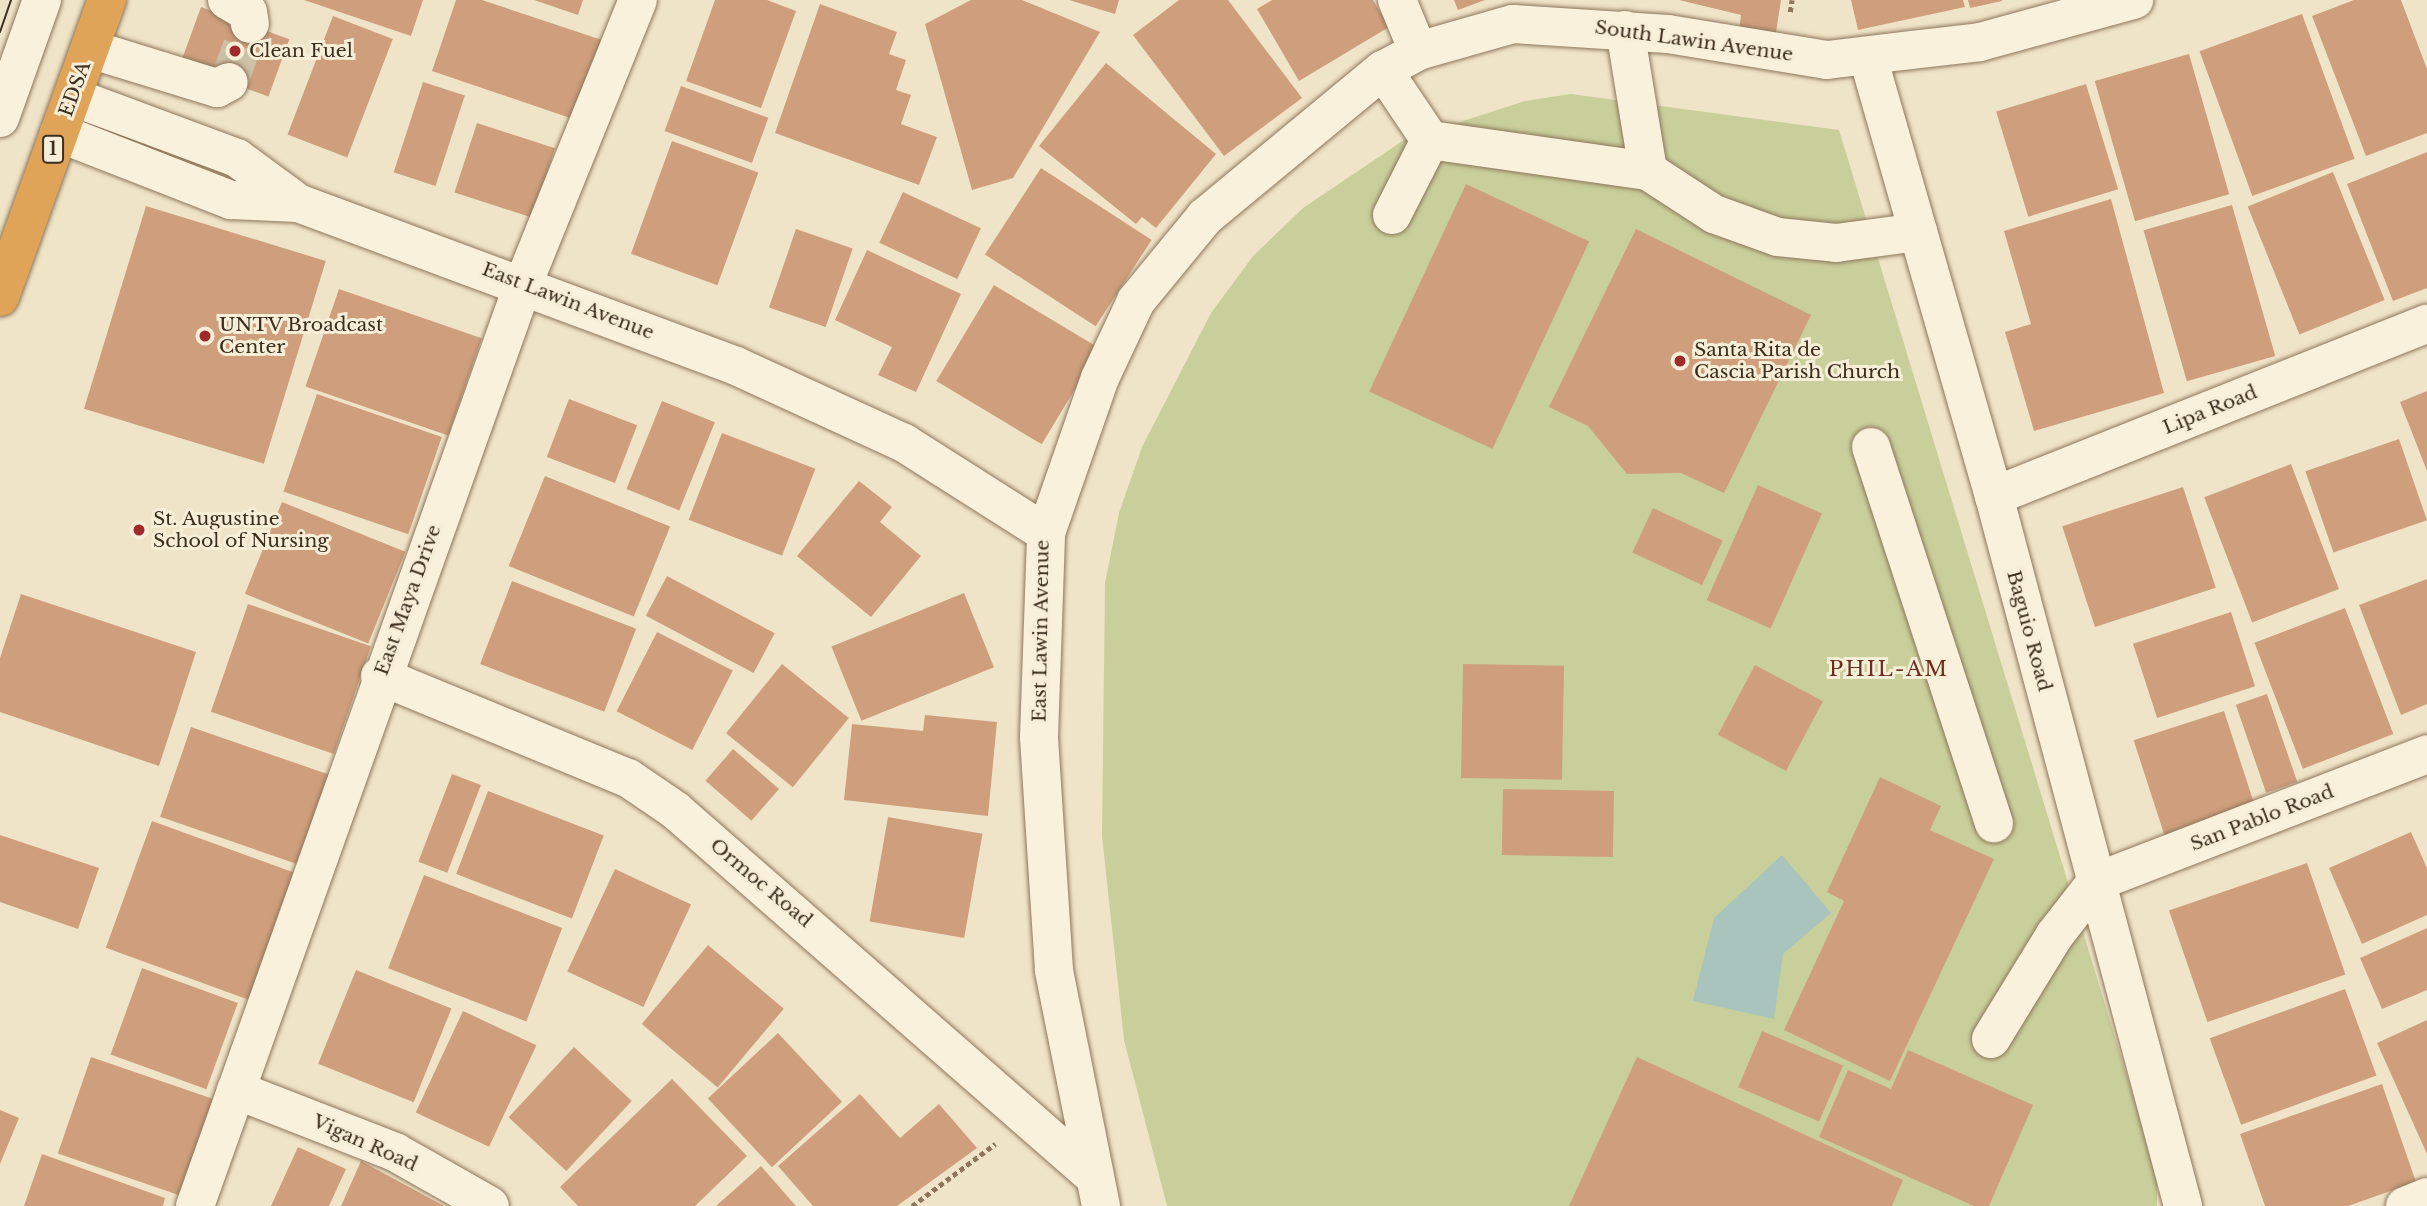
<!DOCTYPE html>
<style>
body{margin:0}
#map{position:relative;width:2427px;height:1206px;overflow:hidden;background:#f0e4c8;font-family:"Libre Baskerville",serif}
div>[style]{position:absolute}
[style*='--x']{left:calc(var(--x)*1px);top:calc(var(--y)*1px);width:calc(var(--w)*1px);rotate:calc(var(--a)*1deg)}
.green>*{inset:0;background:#c9cf9b}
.water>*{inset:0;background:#a9c4bc}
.building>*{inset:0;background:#cf9f7d;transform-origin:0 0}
.minor-tunnel>*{height:38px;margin-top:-19px;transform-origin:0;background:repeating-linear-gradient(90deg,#ccc0a6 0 38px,transparent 0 57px)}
.path>*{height:4.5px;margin-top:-2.25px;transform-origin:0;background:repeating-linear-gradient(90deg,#8d765c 0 5px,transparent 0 8.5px)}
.roads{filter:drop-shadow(0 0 2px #8d765c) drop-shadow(0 0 2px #8d765c)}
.minor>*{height:38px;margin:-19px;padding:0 19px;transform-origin:19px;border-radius:19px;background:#faf1dc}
.highway>*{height:38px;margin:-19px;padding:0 19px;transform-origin:19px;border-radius:19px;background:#e0a458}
.tram>*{height:2px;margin:-1px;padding:0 1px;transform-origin:1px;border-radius:1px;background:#3d2e20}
.dots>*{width:19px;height:19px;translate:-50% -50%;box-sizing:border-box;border:4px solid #f7eed8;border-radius:50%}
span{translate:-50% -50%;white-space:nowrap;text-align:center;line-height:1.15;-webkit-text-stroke:6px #f7eed8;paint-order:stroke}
.shield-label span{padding:2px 5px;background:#f7eed8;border:2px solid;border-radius:5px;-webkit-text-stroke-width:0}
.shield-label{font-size:18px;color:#3d2e20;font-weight:700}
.street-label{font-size:19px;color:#3d2e20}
.poi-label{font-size:19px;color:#3d2e20}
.left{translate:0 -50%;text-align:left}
.neighbourhood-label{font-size:21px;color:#6b2e1e;letter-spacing:2px}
</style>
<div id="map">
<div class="green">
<i style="clip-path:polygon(1571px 94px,1839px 130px,2157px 1175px,2157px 1206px,1167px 1206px,1124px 1040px,1102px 836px,1105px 583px,1119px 513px,1142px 447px,1211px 313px,1253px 256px,1303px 208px,1404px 140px,1525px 101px)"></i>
</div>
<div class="water">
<i style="clip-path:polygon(1782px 855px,1831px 913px,1783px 954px,1774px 1019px,1693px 1001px,1714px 918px)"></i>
</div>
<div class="building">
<i style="clip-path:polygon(304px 0,423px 0,411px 36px)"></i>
<i style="clip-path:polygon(456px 0,482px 0,602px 40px,576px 120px,432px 71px)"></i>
<i style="clip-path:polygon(534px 0,583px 0,578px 15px)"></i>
<i style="clip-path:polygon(715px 0,767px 0,796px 11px,761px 108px,686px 81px)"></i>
<i style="clip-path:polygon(971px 0,1022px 0,1100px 32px,1013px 178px,972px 190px,925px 24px)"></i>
<i style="clip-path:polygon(1069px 0,1119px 0,1115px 14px)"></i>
<i style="clip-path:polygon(1179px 0,1228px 0,1302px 98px,1224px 156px,1133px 35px)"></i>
<i style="clip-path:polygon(1272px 0,1373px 0,1389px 27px,1299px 81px,1257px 9px)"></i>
<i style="clip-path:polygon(1454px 0,1485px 0,1458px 10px)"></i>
<i style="clip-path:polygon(1679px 0,1781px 0,1774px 45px,1738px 39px,1741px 15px)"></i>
<i style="clip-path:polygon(1851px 0,1963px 0,1965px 7px,1858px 30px)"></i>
<i style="clip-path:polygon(1968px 0,2002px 0,2002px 1px,1970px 8px)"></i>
<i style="clip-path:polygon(2354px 0,2401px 0,2427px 69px,2427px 133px,2366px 156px,2312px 16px)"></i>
<i style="clip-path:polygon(820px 4px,897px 32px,889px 54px,906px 60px,896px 90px,911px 95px,901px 124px,937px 137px,919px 185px,775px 133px)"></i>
<i style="left:201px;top:7px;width:94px;height:61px;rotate:20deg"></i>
<i style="left:2302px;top:14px;width:154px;height:109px;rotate:70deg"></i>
<i style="left:333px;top:16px;width:64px;height:127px;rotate:21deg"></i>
<i style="left:2189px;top:54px;width:146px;height:98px;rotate:74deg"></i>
<i style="clip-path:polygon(1106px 63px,1216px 154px,1156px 228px,1142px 217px,1136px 224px,1039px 146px)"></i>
<i style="left:423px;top:82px;width:44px;height:95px;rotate:18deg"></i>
<i style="left:2086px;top:84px;width:110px;height:94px;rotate:73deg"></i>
<i style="left:681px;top:86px;width:93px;height:48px;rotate:20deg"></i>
<i style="left:477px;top:123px;width:82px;height:73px;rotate:18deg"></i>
<i style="left:672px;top:141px;width:92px;height:120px;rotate:20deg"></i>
<i style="clip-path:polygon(2427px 152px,2427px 288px,2393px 301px,2347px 184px)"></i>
<i style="left:1041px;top:168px;width:132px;height:103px;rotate:33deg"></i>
<i style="left:2333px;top:172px;width:138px;height:92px;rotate:68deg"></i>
<i style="left:1466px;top:184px;width:136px;height:229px;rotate:25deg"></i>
<i style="left:903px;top:192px;width:86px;height:56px;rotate:25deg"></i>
<i style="clip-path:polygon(2111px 199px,2164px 393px,2034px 431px,2005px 332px,2031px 324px,2004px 231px)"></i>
<i style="left:2232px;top:205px;width:157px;height:92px;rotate:74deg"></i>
<i style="left:146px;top:206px;width:188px;height:212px;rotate:17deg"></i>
<i style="left:796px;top:229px;width:60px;height:83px;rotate:19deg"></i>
<i style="clip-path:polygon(1636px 229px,1811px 315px,1724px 493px,1681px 473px,1627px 474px,1588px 426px,1549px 407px)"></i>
<i style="clip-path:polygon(867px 250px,961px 294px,916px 392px,878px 375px,892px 347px,835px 320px)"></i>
<i style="left:994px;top:285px;width:123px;height:112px;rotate:31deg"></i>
<i style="left:339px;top:289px;width:151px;height:103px;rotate:19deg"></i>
<i style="clip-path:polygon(2427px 391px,2427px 471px,2400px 402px)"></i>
<i style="left:317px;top:394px;width:132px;height:103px;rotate:19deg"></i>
<i style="left:569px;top:399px;width:73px;height:62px;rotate:21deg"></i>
<i style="left:662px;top:401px;width:57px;height:95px;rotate:22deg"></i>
<i style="left:722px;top:433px;width:100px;height:93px;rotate:21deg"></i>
<i style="left:2399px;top:439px;width:86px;height:99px;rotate:71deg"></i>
<i style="left:2291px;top:464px;width:134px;height:93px;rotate:69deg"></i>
<i style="left:545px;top:476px;width:135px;height:97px;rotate:22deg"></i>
<i style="clip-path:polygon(859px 481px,892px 507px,880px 522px,921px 556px,871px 617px,797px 556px)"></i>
<i style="left:1758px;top:485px;width:70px;height:126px;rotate:24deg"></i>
<i style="left:2183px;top:487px;width:106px;height:127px;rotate:72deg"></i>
<i style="left:282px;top:502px;width:133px;height:99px;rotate:22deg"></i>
<i style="left:1653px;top:508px;width:77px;height:49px;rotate:25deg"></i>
<i style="left:667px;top:576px;width:122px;height:45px;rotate:28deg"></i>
<i style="clip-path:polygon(2427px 579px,2427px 704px,2401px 715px,2359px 605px)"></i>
<i style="left:512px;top:581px;width:133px;height:89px;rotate:21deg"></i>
<i style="left:964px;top:593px;width:80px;height:143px;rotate:68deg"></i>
<i style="clip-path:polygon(21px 594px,196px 652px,159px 766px,0 712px,0 658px)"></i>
<i style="left:248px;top:604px;width:130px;height:114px;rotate:19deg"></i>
<i style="left:2345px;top:608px;width:135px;height:97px;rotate:69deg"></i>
<i style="left:2231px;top:612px;width:78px;height:103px;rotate:72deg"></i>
<i style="left:657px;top:632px;width:85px;height:89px;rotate:27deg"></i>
<i style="left:782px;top:664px;width:86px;height:89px;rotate:39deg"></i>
<i style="left:1463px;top:664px;width:101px;height:114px;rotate:1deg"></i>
<i style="left:1755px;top:665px;width:77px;height:79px;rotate:28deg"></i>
<i style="left:2267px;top:694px;width:93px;height:33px;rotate:71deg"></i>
<i style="left:2224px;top:711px;width:100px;height:95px;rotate:72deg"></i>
<i style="clip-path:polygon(925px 715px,997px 722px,988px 816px,844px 800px,852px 724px,923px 731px)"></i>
<i style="left:191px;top:727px;width:154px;height:95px;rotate:19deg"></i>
<i style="left:733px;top:749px;width:61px;height:42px;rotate:41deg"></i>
<i style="left:452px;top:774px;width:31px;height:94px;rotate:21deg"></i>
<i style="clip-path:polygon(1880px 777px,1941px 806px,1930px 830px,1994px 859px,1890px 1081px,1784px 1030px,1844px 901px,1827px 892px)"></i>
<i style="left:1503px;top:789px;width:111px;height:66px;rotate:1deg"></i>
<i style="left:488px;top:791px;width:124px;height:89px;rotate:21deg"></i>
<i style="left:888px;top:817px;width:96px;height:106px;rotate:10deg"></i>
<i style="left:152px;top:821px;width:167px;height:135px;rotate:20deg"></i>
<i style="clip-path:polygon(2411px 832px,2427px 868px,2427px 915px,2362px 944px,2329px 868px)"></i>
<i style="clip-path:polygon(0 835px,99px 868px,78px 929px,0 902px)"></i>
<i style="left:2307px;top:863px;width:118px;height:146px;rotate:71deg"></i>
<i style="left:615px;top:869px;width:84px;height:113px;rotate:25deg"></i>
<i style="left:424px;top:875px;width:148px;height:100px;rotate:21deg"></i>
<i style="clip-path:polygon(2427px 928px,2427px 990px,2382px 1009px,2360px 958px)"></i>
<i style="left:708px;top:945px;width:99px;height:103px;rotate:40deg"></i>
<i style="left:142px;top:968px;width:102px;height:92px;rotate:20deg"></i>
<i style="left:356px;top:970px;width:103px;height:101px;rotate:22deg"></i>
<i style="left:2345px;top:989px;width:92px;height:144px;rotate:70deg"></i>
<i style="left:463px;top:1011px;width:81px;height:112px;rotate:25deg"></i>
<i style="clip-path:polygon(2427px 1020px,2427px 1154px,2377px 1043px)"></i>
<i style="left:1762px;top:1031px;width:88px;height:61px;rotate:23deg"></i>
<i style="left:778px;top:1033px;width:94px;height:96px;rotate:47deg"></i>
<i style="left:574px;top:1047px;width:79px;height:96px;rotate:43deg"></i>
<i style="clip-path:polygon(1908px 1050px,2033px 1105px,1989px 1206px,1974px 1206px,1819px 1137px,1848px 1070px,1891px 1089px)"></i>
<i style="left:91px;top:1057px;width:137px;height:102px;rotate:19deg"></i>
<i style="clip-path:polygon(1637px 1057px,1903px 1180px,1892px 1206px,1569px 1206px)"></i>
<i style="clip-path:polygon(672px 1079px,747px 1156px,695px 1206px,578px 1206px,560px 1187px)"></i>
<i style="clip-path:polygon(2382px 1084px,2416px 1182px,2348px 1206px,2265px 1206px,2240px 1134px)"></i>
<i style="clip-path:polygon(860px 1094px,900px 1138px,939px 1104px,977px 1148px,897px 1206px,813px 1206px,778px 1166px)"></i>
<i style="clip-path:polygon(0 1110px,19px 1118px,0 1164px)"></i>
<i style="clip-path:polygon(298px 1147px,346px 1169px,329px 1206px,271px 1206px)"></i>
<i style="clip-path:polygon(42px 1154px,165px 1198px,163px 1206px,24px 1206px)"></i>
<i style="clip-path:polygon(361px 1161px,444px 1206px,341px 1206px)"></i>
<i style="clip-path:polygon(761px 1166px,796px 1206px,716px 1206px)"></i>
</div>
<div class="minor-tunnel">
<i style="--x:229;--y:82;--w:62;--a:-70.1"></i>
</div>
<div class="path">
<i style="--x:1790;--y:12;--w:12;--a:-81"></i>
<i style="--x:912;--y:1206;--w:104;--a:-36.8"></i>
</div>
<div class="roads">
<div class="minor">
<i style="--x:227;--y:0;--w:24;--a:30"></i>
<i style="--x:248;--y:12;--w:12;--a:81"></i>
<i style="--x:1397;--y:0;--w:55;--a:67.6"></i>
<i style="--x:1625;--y:30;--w:143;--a:80.7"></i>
<i style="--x:1648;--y:171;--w:79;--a:33.1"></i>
<i style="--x:1714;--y:214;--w:68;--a:19.8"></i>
<i style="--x:1778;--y:237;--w:58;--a:5.9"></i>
<i style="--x:1836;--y:243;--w:83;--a:-7.6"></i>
<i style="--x:90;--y:49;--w:133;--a:17.1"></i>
<i style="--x:217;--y:88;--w:13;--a:-27"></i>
<i style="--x:1868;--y:57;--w:457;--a:74"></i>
<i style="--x:1994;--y:496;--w:735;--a:75.09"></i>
<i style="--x:1383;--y:70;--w:84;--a:56.1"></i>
<i style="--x:73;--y:97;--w:175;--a:20.4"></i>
<i style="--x:237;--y:158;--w:76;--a:36.4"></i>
<i style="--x:298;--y:203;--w:467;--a:20.4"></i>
<i style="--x:736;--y:366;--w:185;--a:24.6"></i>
<i style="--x:904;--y:443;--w:168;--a:32.4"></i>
<i style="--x:0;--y:118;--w:125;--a:-70.4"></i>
<i style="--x:59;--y:133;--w:185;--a:21.3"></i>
<i style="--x:231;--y:200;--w:67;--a:2.6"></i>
<i style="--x:1392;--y:215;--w:84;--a:-63.1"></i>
<i style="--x:1430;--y:140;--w:220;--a:8.1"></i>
<i style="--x:1871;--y:447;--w:396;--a:71.9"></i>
<i style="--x:1994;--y:496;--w:466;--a:-21.7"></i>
<i style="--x:380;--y:676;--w:268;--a:22.4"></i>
<i style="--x:628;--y:778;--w:57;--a:34.2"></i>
<i style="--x:675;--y:810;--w:551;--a:41.18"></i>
<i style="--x:1991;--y:1039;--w:121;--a:-58.5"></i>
<i style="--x:2054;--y:936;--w:68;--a:-52.1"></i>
<i style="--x:2096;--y:882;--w:355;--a:-21.1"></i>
<i style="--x:236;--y:1090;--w:171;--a:21.3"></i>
<i style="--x:395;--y:1152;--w:109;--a:29.6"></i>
<i style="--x:195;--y:1206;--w:981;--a:-70.4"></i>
<i style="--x:524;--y:282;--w:304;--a:-68"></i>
<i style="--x:1101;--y:1206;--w:241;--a:-101.3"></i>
<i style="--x:1054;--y:970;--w:233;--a:-93.7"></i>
<i style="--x:1039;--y:737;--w:204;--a:-88"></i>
<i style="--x:1046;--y:533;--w:164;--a:-70.8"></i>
<i style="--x:1100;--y:378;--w:85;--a:-64.9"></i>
<i style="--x:1136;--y:301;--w:109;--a:-50.6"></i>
<i style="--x:1205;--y:217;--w:231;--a:-39.6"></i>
<i style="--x:1383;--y:70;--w:40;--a:-28"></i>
<i style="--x:1418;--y:51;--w:99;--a:-15.9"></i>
<i style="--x:1513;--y:24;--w:155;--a:3.7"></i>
<i style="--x:1668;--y:34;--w:161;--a:9.3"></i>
<i style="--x:1827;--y:60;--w:154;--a:-6.7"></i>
<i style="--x:1980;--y:42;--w:160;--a:-15.3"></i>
<i style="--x:2405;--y:1206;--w:24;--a:-22"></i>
</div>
<div class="highway">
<i style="--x:0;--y:297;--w:316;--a:-70.2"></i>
</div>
</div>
<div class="tram">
<i style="--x:0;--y:32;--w:34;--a:-71"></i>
</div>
<div class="dots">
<i style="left:235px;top:51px;background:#9e2a2b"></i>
<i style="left:205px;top:336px;background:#9e2a2b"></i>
<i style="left:1680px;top:361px;background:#9e2a2b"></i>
<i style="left:139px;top:530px;background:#9e2a2b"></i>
</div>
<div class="shield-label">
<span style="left:53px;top:149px">1</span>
</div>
<div class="street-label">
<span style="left:1694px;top:41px;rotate:8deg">South Lawin Avenue</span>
<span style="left:75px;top:89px;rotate:-70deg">EDSA</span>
<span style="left:568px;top:301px;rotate:21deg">East Lawin Avenue</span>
<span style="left:2210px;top:410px;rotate:-22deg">Lipa Road</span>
<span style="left:408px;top:600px;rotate:-70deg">East Maya Drive</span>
<span style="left:1041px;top:631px;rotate:-89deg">East Lawin Avenue</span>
<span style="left:2029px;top:631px;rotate:75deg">Baguio Road</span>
<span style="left:2262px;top:818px;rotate:-21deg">San Pablo Road</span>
<span style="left:761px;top:883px;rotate:40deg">Ormoc Road</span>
<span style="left:365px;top:1143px;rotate:24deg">Vigan Road</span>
</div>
<div class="poi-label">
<span class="left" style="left:249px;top:51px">Clean Fuel</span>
<span class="left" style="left:219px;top:336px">UNTV Broadcast<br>Center</span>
<span class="left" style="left:1694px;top:361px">Santa Rita de<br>Cascia Parish Church</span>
<span class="left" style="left:153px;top:530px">St. Augustine<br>School of Nursing</span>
</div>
<div class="neighbourhood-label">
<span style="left:1889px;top:669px">PHIL-AM</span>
</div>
</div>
